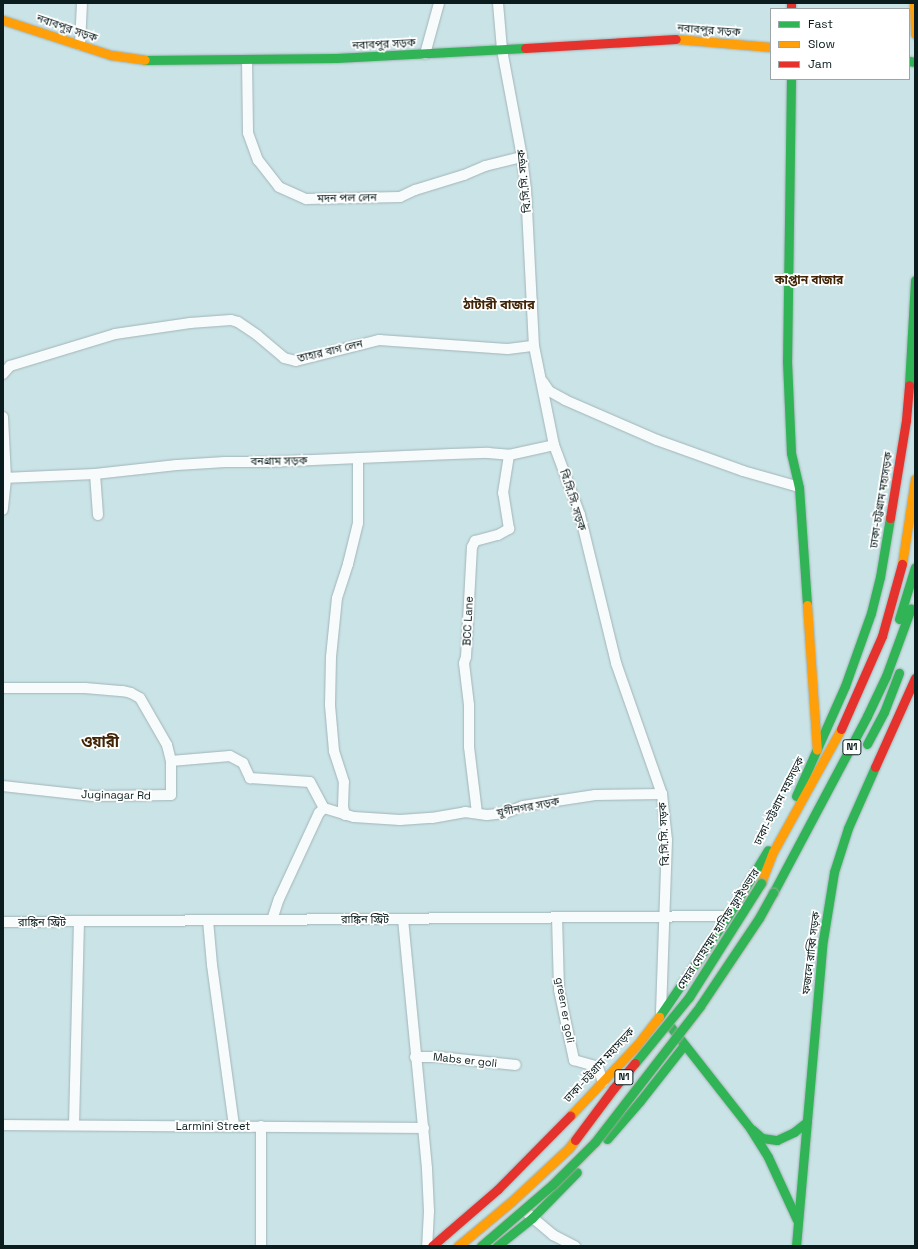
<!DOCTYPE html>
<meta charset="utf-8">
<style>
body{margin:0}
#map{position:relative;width:918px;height:1249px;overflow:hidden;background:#cae3e6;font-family:"Space Grotesk","Noto Sans Bengali",sans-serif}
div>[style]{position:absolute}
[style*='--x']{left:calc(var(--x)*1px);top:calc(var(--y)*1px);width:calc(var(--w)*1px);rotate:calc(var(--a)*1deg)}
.roads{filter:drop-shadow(0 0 1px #a2b5b8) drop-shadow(0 0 1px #a2b5b8)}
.street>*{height:10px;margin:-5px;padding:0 5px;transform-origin:5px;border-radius:5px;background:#f7fbfb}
.fast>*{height:9px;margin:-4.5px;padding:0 4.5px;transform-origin:4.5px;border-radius:4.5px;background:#30b455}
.slow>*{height:9px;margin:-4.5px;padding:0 4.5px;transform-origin:4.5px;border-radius:4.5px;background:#ff9f0a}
.jam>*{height:9px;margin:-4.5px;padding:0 4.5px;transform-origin:4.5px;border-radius:4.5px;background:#e5322d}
.bridges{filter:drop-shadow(0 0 1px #a6a8a0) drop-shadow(0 0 1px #a6a8a0)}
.fast-bridge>*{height:9px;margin:-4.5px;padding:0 4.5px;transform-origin:4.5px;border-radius:4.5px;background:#30b455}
.slow-bridge>*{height:9px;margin:-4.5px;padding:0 4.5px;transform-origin:4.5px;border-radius:4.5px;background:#ff9f0a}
.jam-bridge>*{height:9px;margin:-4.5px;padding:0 4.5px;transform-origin:4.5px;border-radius:4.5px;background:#e5322d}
span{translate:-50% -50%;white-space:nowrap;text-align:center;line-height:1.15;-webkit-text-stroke:3.5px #fff;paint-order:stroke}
.shield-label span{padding:1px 3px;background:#fff;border:1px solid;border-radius:3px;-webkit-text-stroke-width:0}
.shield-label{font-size:10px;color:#0a1c1d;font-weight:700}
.street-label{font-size:11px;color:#0a1c1d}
.neighbourhood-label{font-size:12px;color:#412506;font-weight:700}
.quarter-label{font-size:13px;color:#412506;font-weight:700}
.district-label{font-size:15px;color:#412506;font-weight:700}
.frame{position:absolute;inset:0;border:4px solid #0a1c1d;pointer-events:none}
.legend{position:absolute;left:770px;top:8px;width:140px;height:72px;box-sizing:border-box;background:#fff;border:1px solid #9da4a5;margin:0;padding:5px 7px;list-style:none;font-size:12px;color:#0a1c1d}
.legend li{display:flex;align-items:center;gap:8px;height:20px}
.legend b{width:20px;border:1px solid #9da4a5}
</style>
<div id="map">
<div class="roads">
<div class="street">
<i style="--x:498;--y:3;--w:47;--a:85.1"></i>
<i style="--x:502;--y:50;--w:109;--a:79.4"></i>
<i style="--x:522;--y:157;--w:32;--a:83"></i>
<i style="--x:526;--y:189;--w:157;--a:87.1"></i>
<i style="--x:534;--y:346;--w:101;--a:78.6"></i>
<i style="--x:554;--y:445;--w:75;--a:69.6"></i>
<i style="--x:580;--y:515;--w:152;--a:76.3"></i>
<i style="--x:616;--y:663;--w:139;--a:70.7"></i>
<i style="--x:662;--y:794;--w:46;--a:83.8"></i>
<i style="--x:667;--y:840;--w:172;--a:92"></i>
<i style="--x:80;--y:45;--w:42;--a:-87.3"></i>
<i style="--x:425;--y:54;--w:53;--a:-74.6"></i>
<i style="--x:247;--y:60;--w:73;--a:89.2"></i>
<i style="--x:248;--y:133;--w:29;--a:70"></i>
<i style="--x:258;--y:160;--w:34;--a:52"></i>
<i style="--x:279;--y:187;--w:30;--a:24"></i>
<i style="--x:306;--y:199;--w:94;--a:-1.2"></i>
<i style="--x:400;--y:197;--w:17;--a:-25"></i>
<i style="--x:415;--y:190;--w:51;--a:-17"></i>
<i style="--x:464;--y:175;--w:23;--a:-23"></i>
<i style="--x:485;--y:166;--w:38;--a:-14"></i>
<i style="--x:3;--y:374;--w:11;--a:-49"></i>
<i style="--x:10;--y:366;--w:110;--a:-16.9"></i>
<i style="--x:115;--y:334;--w:76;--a:-8.3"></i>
<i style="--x:190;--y:323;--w:41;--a:-4.2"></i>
<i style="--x:231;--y:320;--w:7;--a:16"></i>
<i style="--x:238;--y:322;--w:23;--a:34"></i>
<i style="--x:257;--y:335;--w:35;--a:40"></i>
<i style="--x:284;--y:358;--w:12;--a:14"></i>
<i style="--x:296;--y:361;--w:86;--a:-14.2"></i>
<i style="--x:379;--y:340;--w:129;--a:4"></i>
<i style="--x:508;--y:349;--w:26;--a:-7"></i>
<i style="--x:543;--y:382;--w:11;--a:56"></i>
<i style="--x:549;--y:391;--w:18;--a:29"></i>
<i style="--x:565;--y:400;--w:100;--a:23.5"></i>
<i style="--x:657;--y:440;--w:91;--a:19.8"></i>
<i style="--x:743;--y:471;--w:58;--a:15.9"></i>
<i style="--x:3;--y:417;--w:62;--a:87.2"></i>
<i style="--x:6;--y:479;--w:31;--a:96"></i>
<i style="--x:95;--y:474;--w:41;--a:85.8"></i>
<i style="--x:3;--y:478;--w:92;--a:-2.5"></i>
<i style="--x:95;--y:474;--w:82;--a:-6.3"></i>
<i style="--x:177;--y:465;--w:48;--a:-3.6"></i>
<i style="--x:225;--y:462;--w:42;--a:0"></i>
<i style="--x:267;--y:462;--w:185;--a:-2.5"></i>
<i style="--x:452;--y:454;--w:36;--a:-2"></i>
<i style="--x:488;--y:453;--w:21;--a:5"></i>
<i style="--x:509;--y:455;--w:46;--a:-12.5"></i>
<i style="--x:3;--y:688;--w:82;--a:0"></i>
<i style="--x:85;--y:688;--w:38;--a:5"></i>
<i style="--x:123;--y:691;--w:8;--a:14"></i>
<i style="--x:131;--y:693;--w:10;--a:29"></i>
<i style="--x:140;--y:698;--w:54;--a:60.1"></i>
<i style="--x:167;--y:745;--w:16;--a:76"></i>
<i style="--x:171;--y:761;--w:34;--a:90"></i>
<i style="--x:171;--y:795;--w:78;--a:179.3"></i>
<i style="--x:93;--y:796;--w:91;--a:-173.7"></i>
<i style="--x:171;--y:761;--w:59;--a:-4.8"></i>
<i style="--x:230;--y:756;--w:15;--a:28"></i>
<i style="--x:243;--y:763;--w:17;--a:65"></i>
<i style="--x:250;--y:778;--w:60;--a:3.8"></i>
<i style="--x:310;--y:782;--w:30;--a:62"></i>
<i style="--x:324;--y:808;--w:31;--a:17"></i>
<i style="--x:354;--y:817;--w:46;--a:3.7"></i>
<i style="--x:400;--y:820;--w:32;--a:-4"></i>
<i style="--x:432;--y:818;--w:34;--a:-10"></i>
<i style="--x:465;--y:812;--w:22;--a:8"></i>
<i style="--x:487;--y:815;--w:18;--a:-6"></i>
<i style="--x:505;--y:813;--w:19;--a:-21"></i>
<i style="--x:523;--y:806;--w:73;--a:-8.7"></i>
<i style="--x:595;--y:795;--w:67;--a:-0.9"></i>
<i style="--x:477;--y:813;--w:66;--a:-96.9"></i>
<i style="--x:469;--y:747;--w:42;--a:-90"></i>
<i style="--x:469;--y:705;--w:42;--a:-96.8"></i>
<i style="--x:464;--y:663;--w:6;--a:-72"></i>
<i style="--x:466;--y:657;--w:110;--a:-86.9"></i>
<i style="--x:472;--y:547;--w:7;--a:-63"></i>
<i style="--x:475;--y:541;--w:24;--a:-15"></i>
<i style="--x:498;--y:535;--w:13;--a:-29"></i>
<i style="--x:509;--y:529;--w:36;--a:-99"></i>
<i style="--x:503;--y:493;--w:38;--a:-81"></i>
<i style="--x:345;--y:815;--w:8;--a:-104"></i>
<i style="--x:343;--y:807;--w:25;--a:-88"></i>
<i style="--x:344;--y:782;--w:33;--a:-108"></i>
<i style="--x:334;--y:751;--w:46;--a:-95"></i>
<i style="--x:330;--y:705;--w:48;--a:-88.8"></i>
<i style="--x:331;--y:657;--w:59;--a:-84.2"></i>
<i style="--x:337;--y:598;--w:36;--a:-72"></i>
<i style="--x:348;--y:564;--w:42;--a:-76.3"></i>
<i style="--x:358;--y:523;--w:65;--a:-90"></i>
<i style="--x:557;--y:917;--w:73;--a:88.4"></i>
<i style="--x:559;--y:990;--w:72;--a:77.9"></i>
<i style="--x:574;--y:1060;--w:25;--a:16"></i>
<i style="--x:598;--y:1067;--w:16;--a:72"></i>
<i style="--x:403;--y:919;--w:251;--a:84.5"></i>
<i style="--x:427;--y:1169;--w:42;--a:87.3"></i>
<i style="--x:429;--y:1211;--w:35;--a:93"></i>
<i style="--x:208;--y:920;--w:45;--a:84.9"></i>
<i style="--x:212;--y:965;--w:162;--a:82.2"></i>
<i style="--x:272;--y:920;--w:22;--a:-72"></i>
<i style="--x:279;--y:899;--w:95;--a:-65.1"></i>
<i style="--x:319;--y:813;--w:7;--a:-45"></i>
<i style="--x:3;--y:922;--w:725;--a:-0.47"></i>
<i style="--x:415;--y:1057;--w:24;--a:0"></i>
<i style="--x:439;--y:1057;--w:77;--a:5.9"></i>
<i style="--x:3;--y:1125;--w:421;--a:0.4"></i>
<i style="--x:74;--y:1125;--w:203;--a:-88.6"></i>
<i style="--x:527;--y:1213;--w:34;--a:40"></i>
<i style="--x:553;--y:1235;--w:25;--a:27"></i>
<i style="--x:261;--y:1246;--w:120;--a:-90"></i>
</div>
<div class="fast">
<i style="--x:145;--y:60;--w:191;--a:-0.6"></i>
<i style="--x:336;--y:58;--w:189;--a:-3"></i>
<i style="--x:909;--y:61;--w:6;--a:9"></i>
<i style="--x:791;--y:79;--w:282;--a:90.8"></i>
<i style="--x:787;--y:361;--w:92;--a:87.5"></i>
<i style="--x:791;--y:453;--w:35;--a:77"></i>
<i style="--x:799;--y:487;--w:118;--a:86.1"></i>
<i style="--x:909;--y:385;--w:105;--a:-86.7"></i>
<i style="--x:899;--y:619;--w:54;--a:-72.9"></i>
<i style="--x:867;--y:744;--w:36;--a:-62"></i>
<i style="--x:884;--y:712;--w:42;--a:-69"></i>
<i style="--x:796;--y:796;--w:120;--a:-66"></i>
<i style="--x:845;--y:686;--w:77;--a:-70.4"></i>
<i style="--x:871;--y:613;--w:37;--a:-76"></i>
<i style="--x:880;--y:577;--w:60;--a:-80.4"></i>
<i style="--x:773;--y:893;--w:200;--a:-62"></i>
<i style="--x:867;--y:716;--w:44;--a:-64.6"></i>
<i style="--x:886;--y:676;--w:72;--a:-69.8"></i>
<i style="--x:659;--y:1017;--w:122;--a:-55.7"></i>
<i style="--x:728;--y:916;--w:77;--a:-58.8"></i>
<i style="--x:670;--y:1026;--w:130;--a:51.9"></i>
<i style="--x:750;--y:1128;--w:34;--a:58"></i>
<i style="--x:768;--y:1157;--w:69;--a:65.3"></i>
<i style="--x:753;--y:1130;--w:12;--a:42"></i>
<i style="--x:762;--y:1138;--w:15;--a:8"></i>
<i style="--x:777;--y:1140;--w:19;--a:-25"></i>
<i style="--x:794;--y:1132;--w:16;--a:-38"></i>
<i style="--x:607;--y:1139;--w:50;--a:-49"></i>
<i style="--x:640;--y:1101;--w:71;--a:-51.8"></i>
<i style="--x:497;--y:1246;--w:45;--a:-38.7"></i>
<i style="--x:532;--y:1218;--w:64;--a:-45.6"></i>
<i style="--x:796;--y:1246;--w:307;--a:-85"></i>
<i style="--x:823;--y:940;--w:69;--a:-80.8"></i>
<i style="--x:834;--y:872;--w:46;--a:-72.3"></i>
<i style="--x:848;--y:828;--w:67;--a:-66.1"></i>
</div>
<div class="slow">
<i style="--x:914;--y:3;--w:31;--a:88"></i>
<i style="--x:3;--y:20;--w:114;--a:18"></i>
<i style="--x:111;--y:55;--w:34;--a:8"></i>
<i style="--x:676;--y:39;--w:95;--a:4.8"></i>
<i style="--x:902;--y:564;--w:86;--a:-81.3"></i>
<i style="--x:807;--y:605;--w:145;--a:86.1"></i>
<i style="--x:761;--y:883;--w:33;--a:-69"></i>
<i style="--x:773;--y:852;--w:141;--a:-61.1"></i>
<i style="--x:570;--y:1116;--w:98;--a:-46.7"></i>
<i style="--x:637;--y:1045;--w:36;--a:-52"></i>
</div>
<div class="jam">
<i style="--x:791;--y:3;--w:6;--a:90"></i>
<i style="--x:525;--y:48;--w:151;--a:-3.4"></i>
<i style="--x:890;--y:518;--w:99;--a:-80.7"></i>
<i style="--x:906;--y:420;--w:35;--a:-85"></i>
<i style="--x:841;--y:729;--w:102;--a:-66.2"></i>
<i style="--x:882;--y:636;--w:75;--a:-74.5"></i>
<i style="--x:875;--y:767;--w:98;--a:-65.8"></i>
<i style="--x:432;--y:1246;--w:87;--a:-40.8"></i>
<i style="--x:498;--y:1189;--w:103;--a:-45.4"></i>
</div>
</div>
<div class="bridges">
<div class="fast-bridge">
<i style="--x:635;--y:1063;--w:85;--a:-50.7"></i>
<i style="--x:689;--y:997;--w:135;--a:-57.7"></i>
<i style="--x:481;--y:1246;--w:94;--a:-40.7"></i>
<i style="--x:552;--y:1185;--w:61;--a:-45"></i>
<i style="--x:595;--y:1142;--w:172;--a:-52.3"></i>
<i style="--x:700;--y:1006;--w:106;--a:-56.2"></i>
<i style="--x:759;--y:918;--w:29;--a:-61"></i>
</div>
<div class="slow-bridge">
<i style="--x:458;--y:1246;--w:70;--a:-39.8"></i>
<i style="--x:512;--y:1201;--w:78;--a:-42.9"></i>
<i style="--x:569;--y:1148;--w:10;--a:-53"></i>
</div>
<div class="jam-bridge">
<i style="--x:575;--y:1140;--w:64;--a:-53.3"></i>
<i style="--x:613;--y:1089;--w:34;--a:-50"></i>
</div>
</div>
<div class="shield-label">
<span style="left:852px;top:747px">N1</span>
<span style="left:624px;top:1077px">N1</span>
</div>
<div class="street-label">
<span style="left:67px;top:28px;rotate:19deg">নবাবপুর সড়ক</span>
<span style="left:709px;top:30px;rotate:4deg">নবাবপুর সড়ক</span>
<span style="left:384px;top:44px;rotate:-3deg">নবাবপুর সড়ক</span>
<span style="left:524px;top:181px;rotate:-96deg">বি.সি.সি. সড়ক</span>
<span style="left:347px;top:198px;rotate:-1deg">মদন পল লেন</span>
<span style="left:330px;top:351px;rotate:-13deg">তাহার বাগ লেন</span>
<span style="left:279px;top:461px;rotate:-1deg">বনগ্রাম সড়ক</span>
<span style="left:573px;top:500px;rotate:72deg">বি.সি.সি. সড়ক</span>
<span style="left:881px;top:500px;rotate:-81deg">ঢাকা-চট্টগ্রাম মহাসড়ক</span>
<span style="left:468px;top:621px;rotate:-87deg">BCC Lane</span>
<span style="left:116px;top:795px;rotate:1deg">Juginagar Rd</span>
<span style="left:779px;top:801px;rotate:-63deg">ঢাকা-চট্টগ্রাম মহাসড়ক</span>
<span style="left:528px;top:807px;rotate:-11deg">যুগীনগর সড়ক</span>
<span style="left:664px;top:834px;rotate:-93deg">বি.সি.সি. সড়ক</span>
<span style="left:365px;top:919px">রাঙ্কিন স্ট্রিট</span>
<span style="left:42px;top:922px">রাঙ্কিন স্ট্রিট</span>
<span style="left:718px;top:929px;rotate:-57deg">মেয়র মোহাম্মদ হানিফ ফ্লাইওভার</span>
<span style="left:811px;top:953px;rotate:-83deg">ফজলে রাব্বি সড়ক</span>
<span style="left:565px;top:1010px;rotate:80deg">green er goli</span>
<span style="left:465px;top:1060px;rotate:6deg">Mabs er goli</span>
<span style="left:599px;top:1065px;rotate:-47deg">ঢাকা-চট্টগ্রাম মহাসড়ক</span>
<span style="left:213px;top:1126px">Larmini Street</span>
</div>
<div class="neighbourhood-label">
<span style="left:809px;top:281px">কাপ্তান বাজার</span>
</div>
<div class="quarter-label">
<span style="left:499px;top:305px">ঠাটারী বাজার</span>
</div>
<div class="district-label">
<span style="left:100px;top:742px">ওয়ারী</span>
</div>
<div class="frame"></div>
<ul class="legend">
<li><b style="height:5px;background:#30b455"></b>Fast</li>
<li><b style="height:5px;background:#ff9f0a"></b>Slow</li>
<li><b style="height:5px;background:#e5322d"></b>Jam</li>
</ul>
</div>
